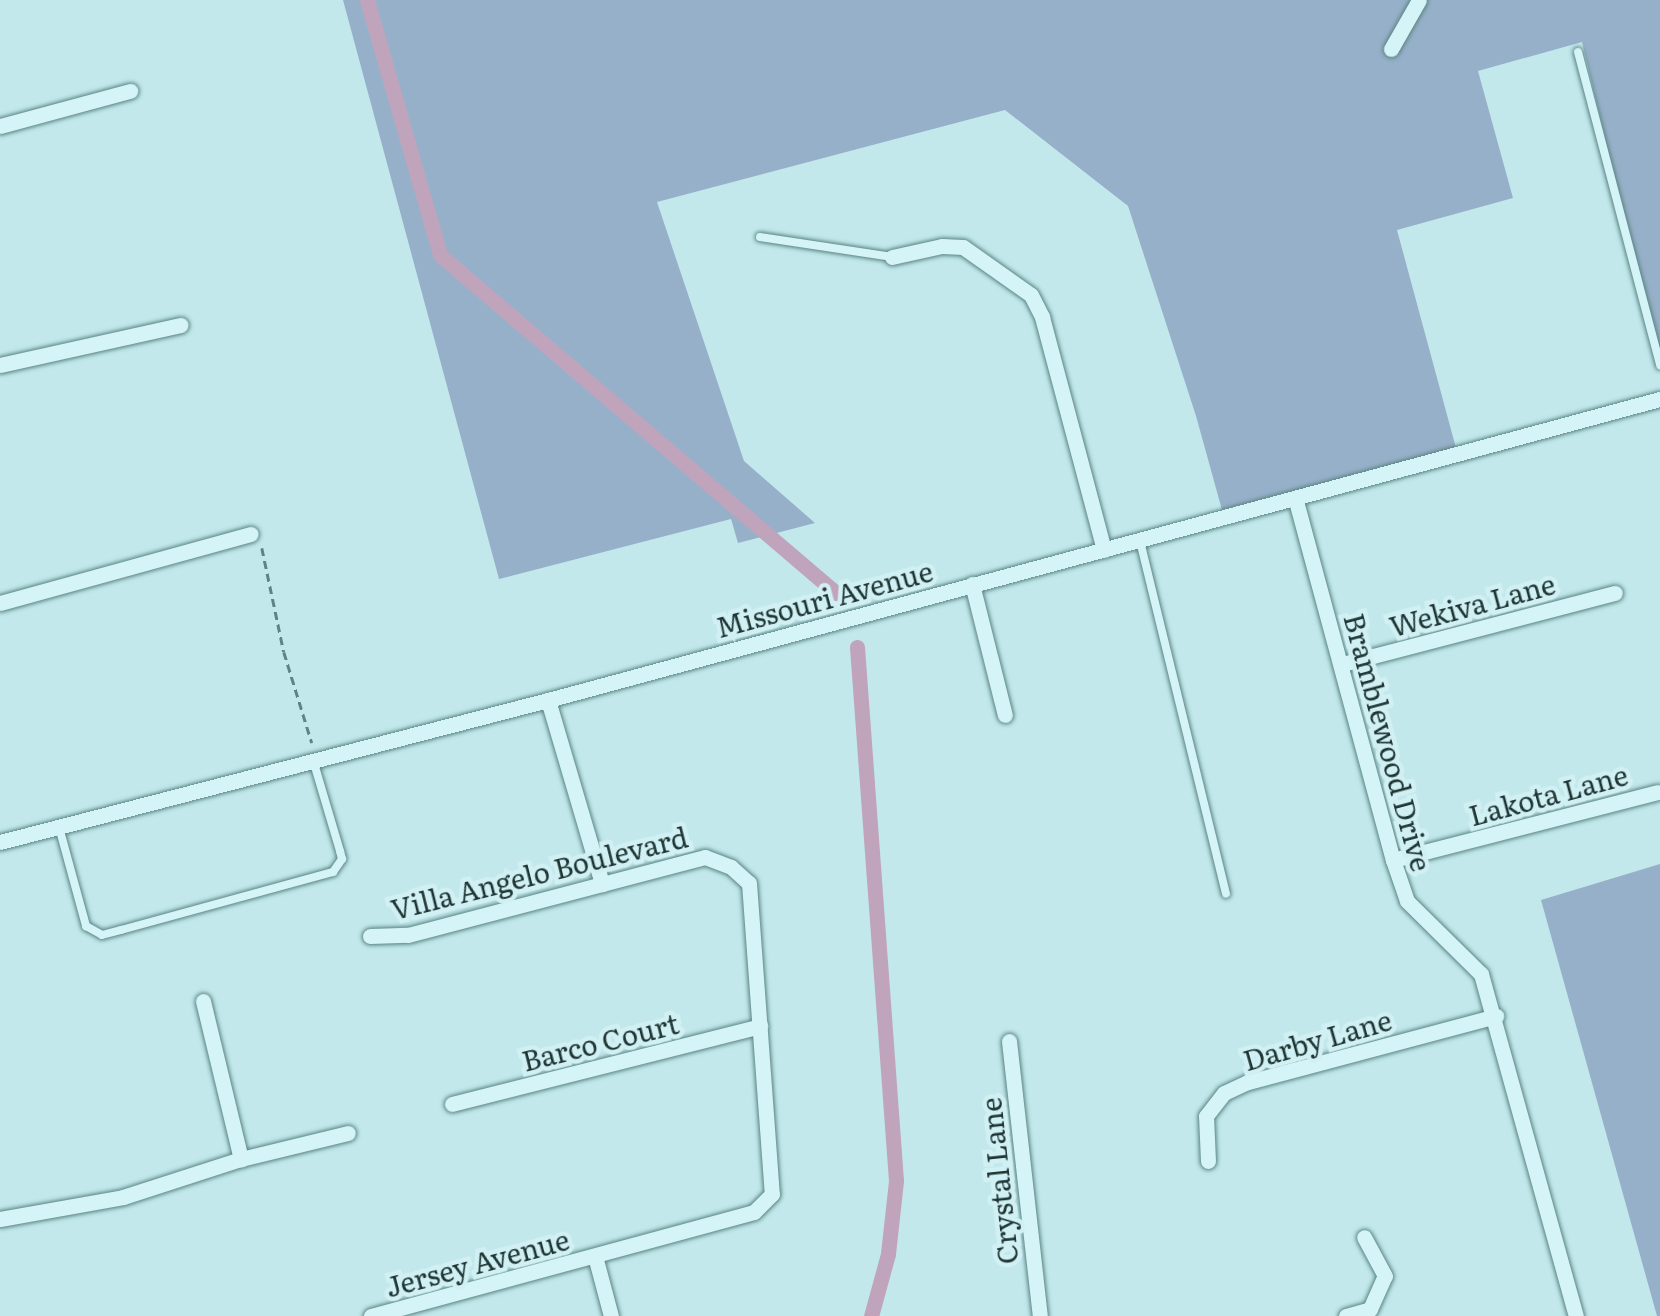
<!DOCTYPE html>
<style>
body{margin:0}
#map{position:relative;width:1660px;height:1316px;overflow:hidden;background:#c2e8ec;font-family:Literata,serif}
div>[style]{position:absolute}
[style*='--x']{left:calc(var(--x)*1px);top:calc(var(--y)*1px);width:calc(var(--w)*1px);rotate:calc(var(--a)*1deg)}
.green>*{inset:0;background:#97b0c9}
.canal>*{height:15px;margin:-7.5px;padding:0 7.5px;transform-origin:7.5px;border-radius:7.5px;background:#bfa4bc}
.path>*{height:2.5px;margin-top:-1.25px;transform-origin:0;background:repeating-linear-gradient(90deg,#5a8582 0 8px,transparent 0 13px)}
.roads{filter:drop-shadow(0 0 2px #5a8582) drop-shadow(0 0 2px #5a8582)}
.service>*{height:8px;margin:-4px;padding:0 4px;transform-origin:4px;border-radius:4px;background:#d5f4f7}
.minor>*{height:15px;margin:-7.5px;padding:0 7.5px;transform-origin:7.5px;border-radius:7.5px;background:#d5f4f7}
span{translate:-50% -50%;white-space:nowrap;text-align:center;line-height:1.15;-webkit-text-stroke:9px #d1f0f4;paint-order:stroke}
.street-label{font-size:28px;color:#1e3533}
</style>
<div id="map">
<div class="green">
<i style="clip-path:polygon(343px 0,1660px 0,1660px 368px,1582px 42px,1478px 71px,1513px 198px,1397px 230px,1456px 448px,1222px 510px,1196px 416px,1128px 206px,1005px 110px,657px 202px,744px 461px,815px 523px,738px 543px,731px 519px,499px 579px)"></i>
<i style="clip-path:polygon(1660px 864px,1660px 1316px,1657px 1316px,1541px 900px)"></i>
</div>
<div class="canal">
<i style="--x:367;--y:0;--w:265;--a:74"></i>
<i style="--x:440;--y:255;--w:521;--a:40.48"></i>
<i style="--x:857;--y:647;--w:535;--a:85.82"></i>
<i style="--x:896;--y:1181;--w:73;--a:96.3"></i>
<i style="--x:888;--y:1254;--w:64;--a:105.3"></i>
</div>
<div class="path">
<i style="--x:262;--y:548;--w:106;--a:78.1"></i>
<i style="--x:284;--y:652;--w:95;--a:72.9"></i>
</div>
<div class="roads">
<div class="service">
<i style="--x:1578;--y:52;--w:324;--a:75.3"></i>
<i style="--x:760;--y:237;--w:134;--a:8.6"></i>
<i style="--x:1140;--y:541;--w:363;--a:76.3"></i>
<i style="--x:59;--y:827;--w:103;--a:74.7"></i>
<i style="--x:86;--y:926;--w:18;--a:29"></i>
<i style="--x:102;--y:935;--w:20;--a:-15"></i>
<i style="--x:121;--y:930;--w:220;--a:-15.3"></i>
<i style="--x:333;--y:872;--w:16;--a:-55"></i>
<i style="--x:342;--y:859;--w:8;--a:-104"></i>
<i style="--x:340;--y:851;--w:95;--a:-106.5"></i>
</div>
<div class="minor">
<i style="--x:1391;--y:49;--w:56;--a:-60.3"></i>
<i style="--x:0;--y:126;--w:135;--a:-15.1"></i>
<i style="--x:892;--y:257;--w:51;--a:-12.4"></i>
<i style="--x:942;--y:246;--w:21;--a:3"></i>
<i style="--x:963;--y:247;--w:83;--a:35.2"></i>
<i style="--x:1031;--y:295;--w:25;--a:63"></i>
<i style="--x:1042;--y:317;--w:241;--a:75.1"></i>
<i style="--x:0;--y:365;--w:185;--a:-12.5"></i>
<i style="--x:1296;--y:501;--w:372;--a:74.9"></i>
<i style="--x:1393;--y:860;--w:43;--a:71.1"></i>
<i style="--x:1407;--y:901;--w:104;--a:44.6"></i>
<i style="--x:1481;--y:974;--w:355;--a:74.5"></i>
<i style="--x:972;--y:584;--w:135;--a:75.9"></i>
<i style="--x:0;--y:603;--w:260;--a:-15.4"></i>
<i style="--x:1342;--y:664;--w:282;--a:-14.6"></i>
<i style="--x:548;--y:700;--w:192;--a:73.6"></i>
<i style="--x:0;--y:842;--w:566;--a:-14.53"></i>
<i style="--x:548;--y:700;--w:1152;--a:-15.15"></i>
<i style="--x:1393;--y:860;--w:273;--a:-14.4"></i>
<i style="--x:370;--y:936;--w:38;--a:-2"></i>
<i style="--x:408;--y:935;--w:307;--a:-14.7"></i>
<i style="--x:705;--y:857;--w:28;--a:21"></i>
<i style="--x:731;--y:867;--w:24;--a:42"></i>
<i style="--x:749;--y:883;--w:312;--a:85.8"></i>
<i style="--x:772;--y:1194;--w:25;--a:135"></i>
<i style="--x:754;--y:1212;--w:397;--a:164.8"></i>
<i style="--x:203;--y:1001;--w:163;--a:76.5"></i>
<i style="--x:1009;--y:1041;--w:277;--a:83.6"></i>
<i style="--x:452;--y:1104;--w:318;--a:-14.2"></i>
<i style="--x:1208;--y:1161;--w:45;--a:-92.5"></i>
<i style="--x:1206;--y:1116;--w:29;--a:-52"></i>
<i style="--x:1224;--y:1093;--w:26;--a:-25"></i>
<i style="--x:1248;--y:1082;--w:257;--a:-14.9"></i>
<i style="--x:0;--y:1219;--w:125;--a:-10.1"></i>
<i style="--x:123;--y:1197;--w:124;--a:-17.9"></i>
<i style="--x:241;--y:1159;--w:110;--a:-13.7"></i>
<i style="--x:595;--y:1256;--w:62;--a:75.1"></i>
<i style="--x:1346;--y:1316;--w:25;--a:-16"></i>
<i style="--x:1370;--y:1309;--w:36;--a:-66"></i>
<i style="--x:1385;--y:1276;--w:44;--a:-118.3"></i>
</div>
</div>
<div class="street-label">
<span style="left:824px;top:598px;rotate:-15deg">Missouri Avenue</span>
<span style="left:1472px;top:604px;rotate:-15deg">Wekiva Lane</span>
<span style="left:1389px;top:742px;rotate:75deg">Bramblewood Drive</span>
<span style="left:1548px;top:794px;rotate:-15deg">Lakota Lane</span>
<span style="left:539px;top:872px;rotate:-14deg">Villa Angelo Boulevard</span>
<span style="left:1317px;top:1039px;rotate:-16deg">Darby Lane</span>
<span style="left:600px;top:1041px;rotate:-14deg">Barco Court</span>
<span style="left:998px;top:1181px;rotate:-96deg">Crystal Lane</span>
<span style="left:477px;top:1262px;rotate:-15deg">Jersey Avenue</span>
</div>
</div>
